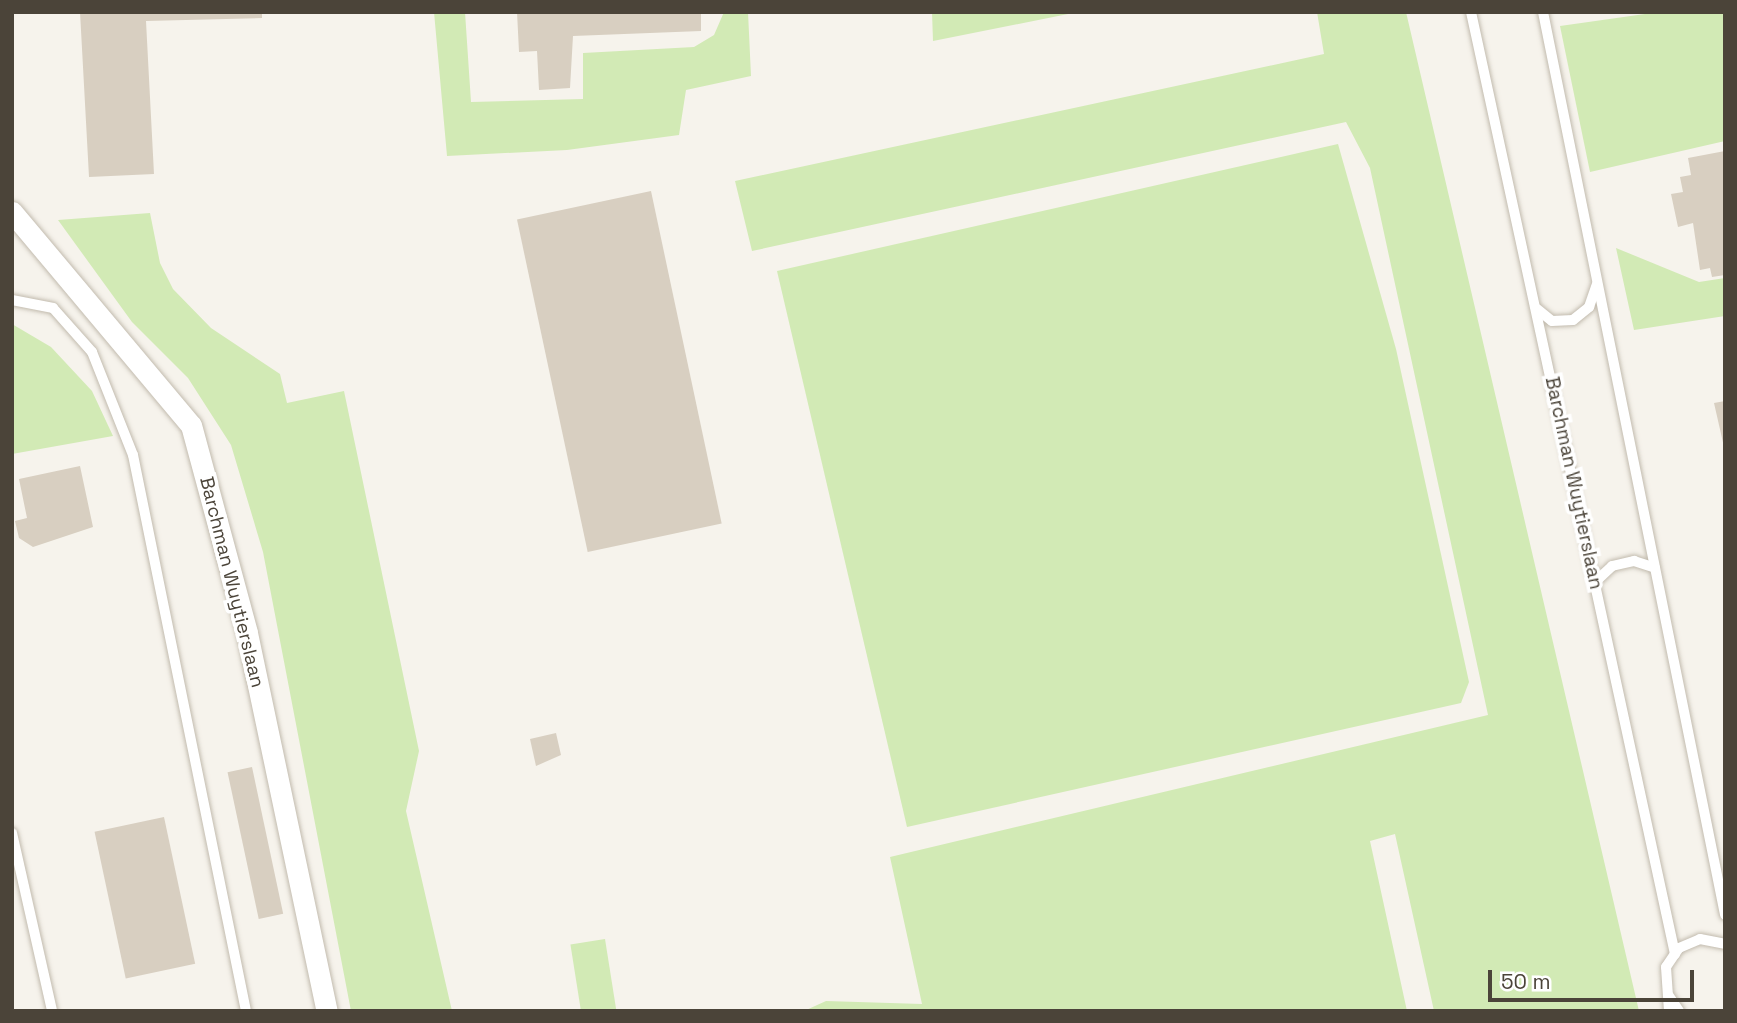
<!DOCTYPE html>
<style>
body{margin:0}
#map{position:relative;width:1737px;height:1023px;overflow:hidden;background:#f6f3ec;font-family:"Space Grotesk",sans-serif}
div>[style]{position:absolute}
[style*='--x']{left:calc(var(--x)*1px);top:calc(var(--y)*1px);width:calc(var(--w)*1px);rotate:calc(var(--a)*1deg)}
.green>*{inset:0;background:#d2eab5;transform-origin:0 0}
.building>*{inset:0;background:#d8cfc1;transform-origin:0 0}
.roads{filter:drop-shadow(0 0 2px #c2bbae) drop-shadow(0 0 2px #c2bbae)}
.service>*{height:10px;margin:-5px;padding:0 5px;transform-origin:5px;border-radius:5px;background:#fff}
.minor>*{height:21px;margin:-10.5px;padding:0 10.5px;transform-origin:10.5px;border-radius:10.5px;background:#fff}
span{translate:-50% -50%;white-space:nowrap;text-align:center;line-height:1.15;-webkit-text-stroke:7px #fff;paint-order:stroke}
.street-label{font-size:19px;color:#4b4439}
.frame{position:absolute;inset:0;border:14px solid #4b4439;pointer-events:none}
.scale{position:absolute;left:1488px;top:970px;width:206px;height:32px;box-sizing:border-box;border:4px solid #4b4439;border-top:0;padding-left:9px;font-size:21px;line-height:24px;white-space:nowrap;color:#4b4439;-webkit-text-stroke:5px #fff;paint-order:stroke}
</style>
<div id="map">
<div class="green">
<i style="clip-path:polygon(434px 12px,465px 12px,471px 102px,583px 99px,583px 53px,694px 47px,714px 35px,724px 12px,748px 12px,751px 76px,686px 90px,679px 135px,567px 150px,447px 156px)"></i>
<i style="clip-path:polygon(932px 12px,1078px 12px,933px 41px)"></i>
<i style="clip-path:polygon(1317px 12px,1406px 12px,1639px 1011px,1434px 1011px,1395px 834px,1370px 841px,1407px 1011px,804px 1011px,826px 1001px,922px 1004px,890px 857px,1488px 715px,1370px 168px,1346px 122px,752px 251px,735px 181px,1324px 54px)"></i>
<i style="clip-path:polygon(1659px 12px,1725px 12px,1725px 141px,1590px 172px,1560px 26px)"></i>
<i style="clip-path:polygon(1338px 144px,1396px 349px,1469px 682px,1461px 703px,907px 827px,777px 271px)"></i>
<i style="clip-path:polygon(150px 213px,160px 263px,173px 289px,211px 328px,280px 374px,287px 403px,344px 391px,419px 751px,406px 811px,452px 1011px,351px 1011px,263px 552px,231px 445px,188px 378px,132px 322px,58px 220px)"></i>
<i style="clip-path:polygon(1616px 248px,1699px 282px,1725px 278px,1725px 316px,1634px 330px)"></i>
<i style="clip-path:polygon(12px 324px,51px 347px,92px 391px,113px 436px,12px 454px)"></i>
<i style="left:605px;top:939px;width:73px;height:35px;rotate:81deg"></i>
</div>
<div class="building">
<i style="clip-path:polygon(80px 12px,262px 12px,262px 18px,146px 21px,154px 174px,89px 177px)"></i>
<i style="clip-path:polygon(517px 12px,701px 12px,701px 31px,573px 36px,570px 88px,539px 90px,537px 51px,519px 52px)"></i>
<i style="clip-path:polygon(1725px 151px,1725px 275px,1712px 277px,1710px 268px,1700px 270px,1693px 223px,1678px 227px,1671px 194px,1683px 192px,1680px 177px,1691px 175px,1688px 158px)"></i>
<i style="left:651px;top:191px;width:340px;height:137px;rotate:78deg"></i>
<i style="clip-path:polygon(1725px 401px,1725px 447px,1724px 447px,1714px 403px)"></i>
<i style="clip-path:polygon(80px 466px,93px 527px,33px 547px,19px 538px,15px 521px,27px 518px,19px 479px)"></i>
<i style="clip-path:polygon(556px 733px,561px 755px,536px 766px,530px 739px)"></i>
<i style="left:252px;top:767px;width:150px;height:25px;rotate:78deg"></i>
<i style="left:164px;top:817px;width:150px;height:71px;rotate:78deg"></i>
</div>
<div class="roads">
<div class="service">
<i style="--x:1471;--y:12;--w:964;--a:77.78"></i>
<i style="--x:1543;--y:12;--w:921;--a:78.6"></i>
<i style="--x:12;--y:300;--w:42;--a:11"></i>
<i style="--x:53;--y:308;--w:59;--a:48.4"></i>
<i style="--x:92;--y:352;--w:111;--a:68.3"></i>
<i style="--x:133;--y:455;--w:567;--a:78.51"></i>
<i style="--x:1537;--y:309;--w:19;--a:39"></i>
<i style="--x:1552;--y:321;--w:21;--a:-3"></i>
<i style="--x:1573;--y:320;--w:21;--a:-39"></i>
<i style="--x:1589;--y:307;--w:24;--a:-71"></i>
<i style="--x:1595;--y:582;--w:23;--a:-43"></i>
<i style="--x:1612;--y:566;--w:23;--a:-13"></i>
<i style="--x:1634;--y:561;--w:22;--a:18"></i>
<i style="--x:12;--y:833;--w:182;--a:77.3"></i>
<i style="--x:1669;--y:996;--w:18;--a:56"></i>
<i style="--x:1669;--y:1011;--w:44;--a:-93.9"></i>
<i style="--x:1666;--y:967;--w:23;--a:-56"></i>
<i style="--x:1679;--y:948;--w:23;--a:-23"></i>
<i style="--x:1700;--y:939;--w:25;--a:11"></i>
</div>
<div class="minor">
<i style="--x:12;--y:212;--w:278;--a:50"></i>
<i style="--x:191;--y:425;--w:215;--a:74.9"></i>
<i style="--x:247;--y:633;--w:386;--a:78.1"></i>
</div>
</div>
<div class="street-label">
<span style="left:1574px;top:483px;rotate:78deg">Barchman Wuytierslaan</span>
<span style="left:232px;top:582px;rotate:76deg">Barchman Wuytierslaan</span>
</div>
<div class="frame"></div>
<div class="scale">50 m</div>
</div>
